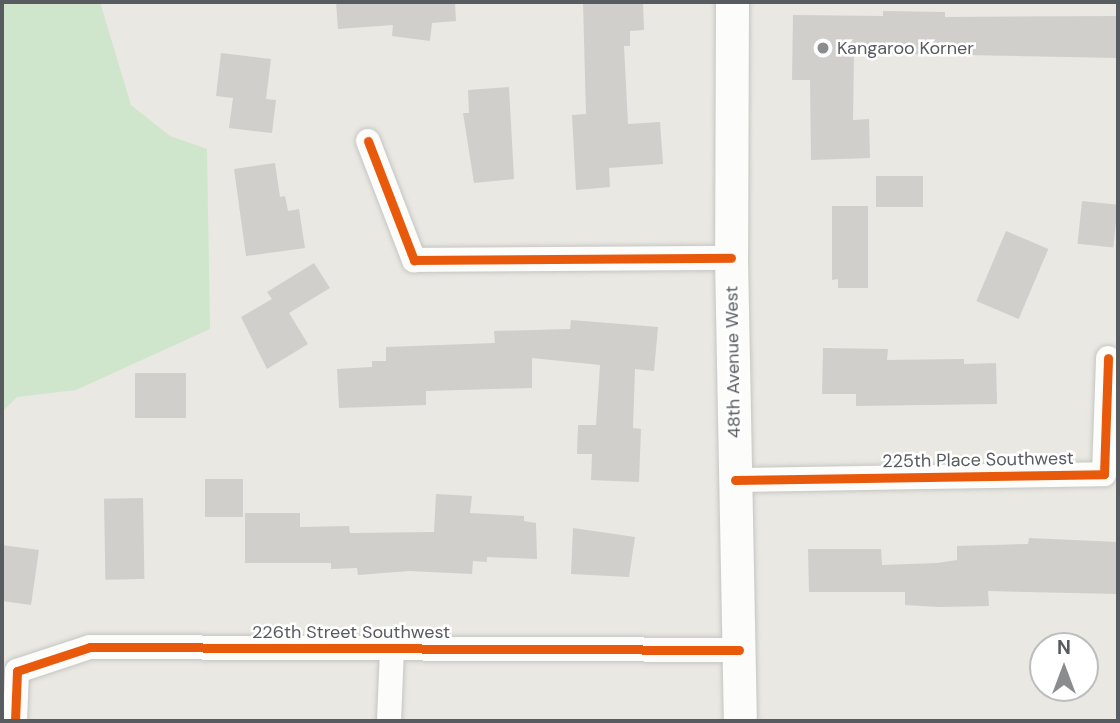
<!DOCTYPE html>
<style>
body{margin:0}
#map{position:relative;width:1120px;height:723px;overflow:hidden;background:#e9e8e2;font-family:"DM Sans",sans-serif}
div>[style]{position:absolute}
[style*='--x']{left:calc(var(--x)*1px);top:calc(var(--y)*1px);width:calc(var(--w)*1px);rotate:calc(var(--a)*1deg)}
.green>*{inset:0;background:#cfe6cd}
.building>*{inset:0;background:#d0cfcc;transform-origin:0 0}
.roads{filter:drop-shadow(0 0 2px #c5c5c3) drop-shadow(0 0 2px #c5c5c3)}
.street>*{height:24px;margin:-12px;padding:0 12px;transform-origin:12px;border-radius:12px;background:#fcfcfb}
.secondary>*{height:33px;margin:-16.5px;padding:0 16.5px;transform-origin:16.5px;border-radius:16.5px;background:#fcfcfb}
.cycleway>*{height:9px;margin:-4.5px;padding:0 4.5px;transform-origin:4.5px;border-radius:4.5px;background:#e8590c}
.dots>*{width:19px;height:19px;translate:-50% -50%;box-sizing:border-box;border:4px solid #fff;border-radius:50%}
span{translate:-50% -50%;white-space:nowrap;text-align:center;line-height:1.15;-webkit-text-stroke:5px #fff;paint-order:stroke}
.poi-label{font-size:18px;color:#585b60}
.left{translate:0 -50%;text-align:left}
.street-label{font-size:18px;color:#585b60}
.frame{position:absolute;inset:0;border:4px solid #585b60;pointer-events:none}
.north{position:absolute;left:1029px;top:632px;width:70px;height:70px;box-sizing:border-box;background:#fff;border:2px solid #bcbdbf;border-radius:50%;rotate:0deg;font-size:19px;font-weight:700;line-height:28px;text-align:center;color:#585b60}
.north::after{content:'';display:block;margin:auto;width:24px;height:32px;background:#8b8c8e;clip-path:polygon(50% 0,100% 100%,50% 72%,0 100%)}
</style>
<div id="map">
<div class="green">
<i style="clip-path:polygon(2px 2px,100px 2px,131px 105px,170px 136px,207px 149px,210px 329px,76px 390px,17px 397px,2px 412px)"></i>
</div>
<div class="building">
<i style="clip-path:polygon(336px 2px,455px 2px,456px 21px,432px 23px,430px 41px,392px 36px,393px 25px,338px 29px)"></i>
<i style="clip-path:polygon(583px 2px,643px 2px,644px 30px,630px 31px,630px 46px,624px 46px,628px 124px,660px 122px,663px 164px,609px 168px,610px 187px,576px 190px,572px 115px,586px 114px)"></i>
<i style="clip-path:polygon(883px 11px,945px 12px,945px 17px,1118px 16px,1118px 58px,854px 53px,853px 120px,869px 119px,870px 158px,811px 160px,810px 80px,792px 80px,793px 15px,883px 16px)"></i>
<i style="clip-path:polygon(221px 53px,271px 59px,266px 99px,276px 100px,272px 133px,229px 128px,233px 98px,216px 96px)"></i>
<i style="clip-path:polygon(509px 87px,514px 179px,474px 183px,463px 113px,469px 113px,468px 90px)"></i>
<i style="clip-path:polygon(275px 163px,280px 197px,285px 196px,288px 211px,299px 209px,305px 248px,246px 256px,234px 169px)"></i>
<i style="left:876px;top:176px;width:47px;height:31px"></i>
<i style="left:1082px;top:201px;width:36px;height:43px;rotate:6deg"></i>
<i style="clip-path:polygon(832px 206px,868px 206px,868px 288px,838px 288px,838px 279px,832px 280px)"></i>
<i style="left:1006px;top:231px;width:46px;height:76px;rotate:23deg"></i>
<i style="clip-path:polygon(314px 263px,330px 288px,289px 313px,308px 344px,267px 369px,241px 317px,272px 299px,267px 292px)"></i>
<i style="clip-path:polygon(571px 320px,658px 327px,654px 371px,635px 369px,633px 428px,641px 429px,639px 482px,591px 480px,592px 454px,577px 454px,578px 425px,596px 425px,600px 365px,532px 358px,532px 388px,426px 391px,426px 405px,339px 408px,337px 369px,372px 367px,372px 361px,386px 361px,386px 347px,495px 343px,494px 331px,570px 329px)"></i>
<i style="clip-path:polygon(823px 348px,888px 349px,887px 360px,964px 359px,964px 364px,996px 363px,997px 404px,856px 406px,856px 394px,822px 394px)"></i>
<i style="left:135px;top:373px;width:51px;height:45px"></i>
<i style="left:205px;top:479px;width:38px;height:38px"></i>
<i style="clip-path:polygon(436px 494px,472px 496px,470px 513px,524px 516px,524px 521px,536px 523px,537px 559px,487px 557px,487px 562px,473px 561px,472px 574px,409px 571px,358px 575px,357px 568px,331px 569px,331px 563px,245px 563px,245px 513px,300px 513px,300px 527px,349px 526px,350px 533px,434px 532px)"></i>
<i style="left:143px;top:498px;width:81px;height:39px;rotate:89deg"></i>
<i style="clip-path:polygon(573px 528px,635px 537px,629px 577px,571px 574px)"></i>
<i style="clip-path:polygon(1029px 538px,1118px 542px,1118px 594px,988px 591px,989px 606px,939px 607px,905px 605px,905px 592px,809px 592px,808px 549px,881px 549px,882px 565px,937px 563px,957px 560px,957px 546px,1028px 544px)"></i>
<i style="clip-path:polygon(2px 545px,39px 550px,31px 605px,2px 601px)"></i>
</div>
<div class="roads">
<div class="street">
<i style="--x:368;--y:141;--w:128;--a:68.9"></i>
<i style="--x:414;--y:260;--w:317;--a:-0.4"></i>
<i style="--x:735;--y:480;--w:369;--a:-0.9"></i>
<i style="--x:1104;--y:474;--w:116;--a:-88"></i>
<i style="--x:15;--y:721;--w:50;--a:-87.7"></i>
<i style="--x:17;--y:671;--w:77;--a:-18.2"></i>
<i style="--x:90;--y:647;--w:649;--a:0.26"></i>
<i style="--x:389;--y:721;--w:73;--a:-87.6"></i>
</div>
<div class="secondary">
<i style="--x:732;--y:2;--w:256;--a:90.2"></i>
<i style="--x:731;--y:258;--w:463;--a:88.9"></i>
</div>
</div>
<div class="cycleway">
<i style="--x:368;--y:141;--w:128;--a:68.9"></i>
<i style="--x:414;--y:260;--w:317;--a:-0.4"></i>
<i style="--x:735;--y:480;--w:369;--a:-0.9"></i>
<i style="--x:1104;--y:474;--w:116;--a:-88"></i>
<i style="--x:15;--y:721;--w:50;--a:-87.7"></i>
<i style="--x:17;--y:671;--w:77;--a:-18.2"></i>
<i style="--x:90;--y:647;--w:649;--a:0.26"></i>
</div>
<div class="dots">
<i style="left:823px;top:48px;background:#8b8c8e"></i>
</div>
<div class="poi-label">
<span class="left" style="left:837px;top:48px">Kangaroo Korner</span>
</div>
<div class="street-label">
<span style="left:733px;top:362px;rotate:-91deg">48th Avenue West</span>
<span style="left:978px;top:460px;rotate:-1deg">225th Place Southwest</span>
<span style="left:351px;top:632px">226th Street Southwest</span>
</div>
<div class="frame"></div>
<div class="north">N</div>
</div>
